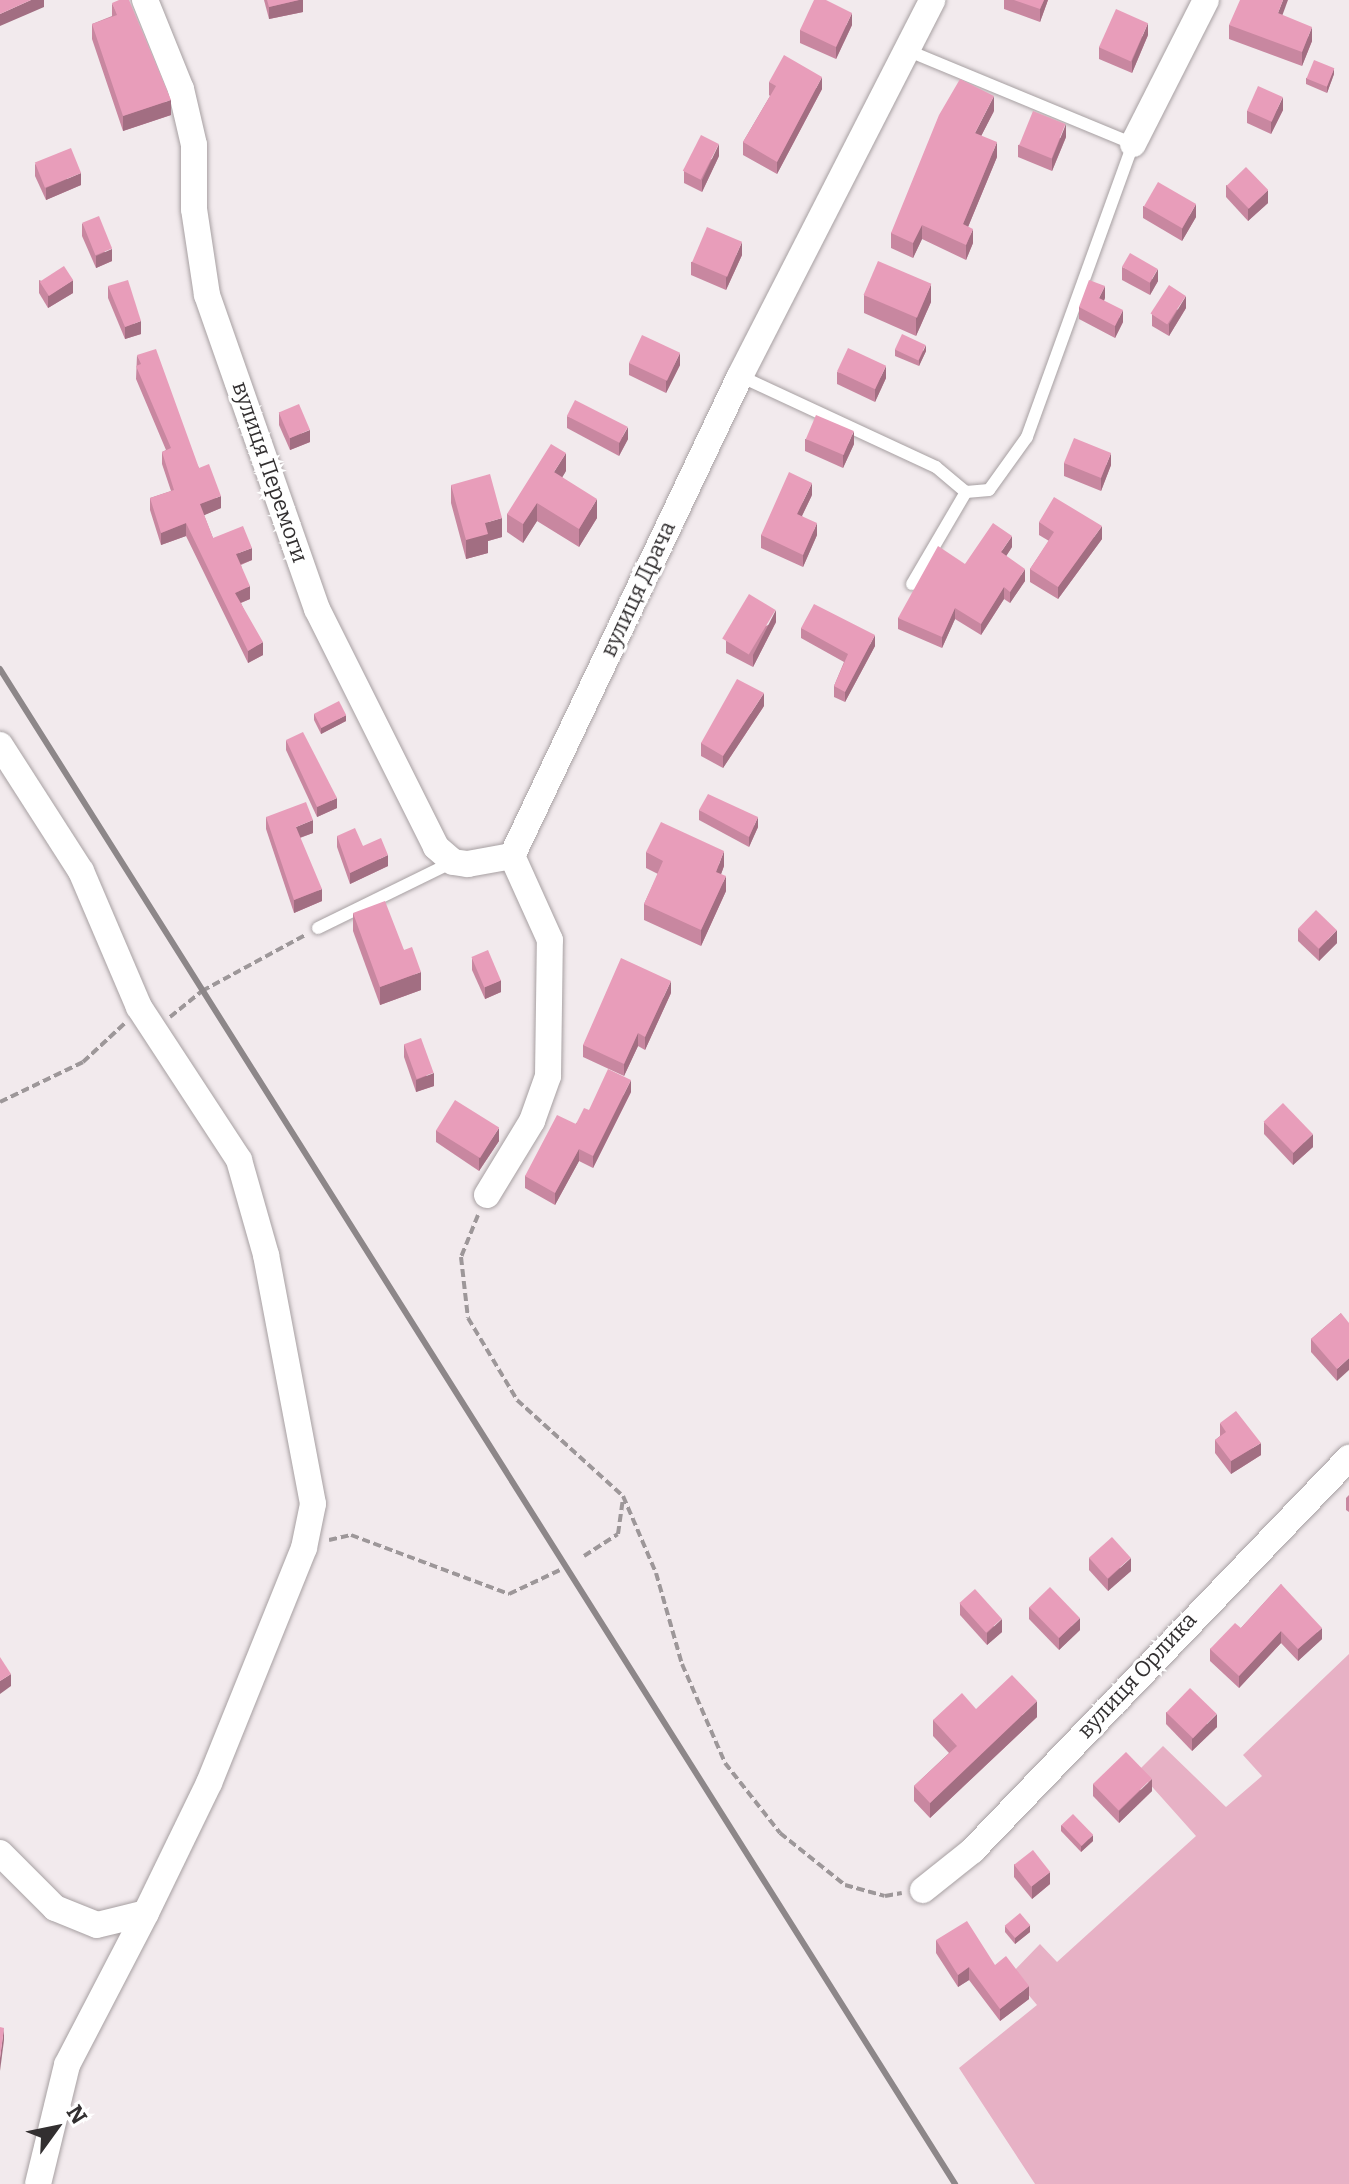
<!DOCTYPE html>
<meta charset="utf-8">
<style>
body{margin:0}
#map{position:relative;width:1349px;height:2184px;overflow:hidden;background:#f2eaed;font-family:Bitter,serif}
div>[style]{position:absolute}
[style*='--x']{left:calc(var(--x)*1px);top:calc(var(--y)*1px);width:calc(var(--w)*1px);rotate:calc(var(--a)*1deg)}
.green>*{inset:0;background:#e7b1c5}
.path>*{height:4px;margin-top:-2px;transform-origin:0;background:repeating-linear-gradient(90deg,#9d9799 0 8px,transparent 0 12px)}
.roads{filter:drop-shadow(0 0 2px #a7a0a2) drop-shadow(0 0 2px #a7a0a2)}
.lane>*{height:12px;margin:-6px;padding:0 6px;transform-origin:6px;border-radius:6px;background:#fff}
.street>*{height:26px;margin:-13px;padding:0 13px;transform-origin:13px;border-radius:13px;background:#fff}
.rail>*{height:6px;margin:-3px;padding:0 3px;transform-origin:3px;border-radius:3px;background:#8d8789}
.wall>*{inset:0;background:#c887a0}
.shaded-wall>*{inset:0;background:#a26e82}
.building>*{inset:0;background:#e89dba;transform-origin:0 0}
span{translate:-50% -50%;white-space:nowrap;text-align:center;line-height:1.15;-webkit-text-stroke:6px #fff;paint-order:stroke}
.street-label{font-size:22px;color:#322f30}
.north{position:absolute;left:16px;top:2088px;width:80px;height:80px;-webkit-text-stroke:6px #fff;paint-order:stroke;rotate:57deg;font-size:22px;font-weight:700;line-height:32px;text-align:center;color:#322f30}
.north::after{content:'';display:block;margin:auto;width:28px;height:36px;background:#322f30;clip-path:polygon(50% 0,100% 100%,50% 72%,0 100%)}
</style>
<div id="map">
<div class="green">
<i style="clip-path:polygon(1349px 1654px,1349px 2184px,1035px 2184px,959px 2068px,1037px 2005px,1011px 1974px,1040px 1944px,1057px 1962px,1196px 1836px,1138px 1771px,1163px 1746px,1226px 1807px,1262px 1776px,1243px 1755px)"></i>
</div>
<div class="path">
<i style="--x:170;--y:1017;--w:41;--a:-39.1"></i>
<i style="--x:202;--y:991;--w:117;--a:-28.5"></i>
<i style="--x:0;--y:1102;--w:92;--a:-25.7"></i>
<i style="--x:83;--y:1062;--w:57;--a:-42.9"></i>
<i style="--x:478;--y:1215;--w:45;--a:112"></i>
<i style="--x:461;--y:1257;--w:61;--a:83.5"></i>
<i style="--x:468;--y:1318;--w:96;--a:59.1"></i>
<i style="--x:517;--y:1400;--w:143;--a:42.2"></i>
<i style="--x:623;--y:1496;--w:84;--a:66.8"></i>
<i style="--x:656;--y:1573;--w:95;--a:74.1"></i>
<i style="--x:682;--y:1664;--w:108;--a:66.5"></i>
<i style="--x:725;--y:1763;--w:89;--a:51.8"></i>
<i style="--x:780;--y:1833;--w:83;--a:38.7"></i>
<i style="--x:845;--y:1885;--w:41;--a:15.4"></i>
<i style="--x:885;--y:1896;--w:17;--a:-10"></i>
<i style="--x:329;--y:1540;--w:23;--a:-13"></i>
<i style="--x:351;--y:1535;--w:169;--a:20.5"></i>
<i style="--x:509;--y:1594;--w:56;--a:-25.2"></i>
<i style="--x:584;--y:1556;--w:40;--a:-32.9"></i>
<i style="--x:618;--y:1534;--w:36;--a:-82"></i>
</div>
<div class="roads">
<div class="lane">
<i style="--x:909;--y:51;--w:243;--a:22.5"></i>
<i style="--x:1133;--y:144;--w:312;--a:109.9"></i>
<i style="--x:1027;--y:437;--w:65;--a:125.6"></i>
<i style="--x:989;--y:490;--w:23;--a:175"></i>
<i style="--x:740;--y:376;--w:216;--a:24.9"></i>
<i style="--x:936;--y:467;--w:39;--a:40"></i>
<i style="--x:912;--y:584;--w:107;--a:-59.6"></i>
<i style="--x:318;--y:928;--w:150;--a:-26.1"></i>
</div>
<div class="street">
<i style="--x:145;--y:0;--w:96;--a:68"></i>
<i style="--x:181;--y:89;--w:57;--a:76.9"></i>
<i style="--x:194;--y:145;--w:64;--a:90"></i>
<i style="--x:194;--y:209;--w:87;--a:81.4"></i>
<i style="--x:207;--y:295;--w:333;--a:70.7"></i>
<i style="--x:317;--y:609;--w:266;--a:63.4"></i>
<i style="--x:436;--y:847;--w:23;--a:41"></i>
<i style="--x:453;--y:862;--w:15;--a:8"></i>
<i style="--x:468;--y:864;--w:45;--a:-10.3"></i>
<i style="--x:1133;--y:144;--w:161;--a:-63.1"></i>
<i style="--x:0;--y:745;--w:150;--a:57.3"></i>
<i style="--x:81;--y:871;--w:148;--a:66.9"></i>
<i style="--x:139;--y:1007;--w:183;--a:56.8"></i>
<i style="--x:239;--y:1160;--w:99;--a:74.1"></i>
<i style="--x:266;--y:1255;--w:253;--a:79.3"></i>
<i style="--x:313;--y:1504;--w:45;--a:101.6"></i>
<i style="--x:304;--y:1548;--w:253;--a:112"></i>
<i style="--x:209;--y:1783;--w:144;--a:115.9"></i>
<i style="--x:487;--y:1195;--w:87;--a:-58.7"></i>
<i style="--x:532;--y:1121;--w:48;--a:-70.4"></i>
<i style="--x:548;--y:1076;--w:136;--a:-89.2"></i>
<i style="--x:550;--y:940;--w:92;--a:-114.3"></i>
<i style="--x:512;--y:856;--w:531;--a:-64.59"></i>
<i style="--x:740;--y:376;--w:422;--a:-62.9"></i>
<i style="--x:0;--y:1853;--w:78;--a:45"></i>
<i style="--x:55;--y:1908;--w:45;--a:22"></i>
<i style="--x:97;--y:1925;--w:50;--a:-13.8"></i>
<i style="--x:146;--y:1913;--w:171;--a:117.5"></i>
<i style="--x:67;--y:2065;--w:122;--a:103.7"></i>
<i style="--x:923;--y:1890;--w:63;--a:-38.5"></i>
<i style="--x:972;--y:1851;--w:545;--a:-46.19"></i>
</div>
</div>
<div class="rail">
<i style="--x:0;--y:669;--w:1791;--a:57.77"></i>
</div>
<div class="wall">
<i style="clip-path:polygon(264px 0,303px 0,303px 12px,269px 19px)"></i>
<i style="clip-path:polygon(1004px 0,1048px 0,1040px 22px,1004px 9px)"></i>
<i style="clip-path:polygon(112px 3px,171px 115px,123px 131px,92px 39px,92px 24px,112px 16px)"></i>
<i style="clip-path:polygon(1282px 15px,1312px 41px,1302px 66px,1229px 39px,1229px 25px)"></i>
<i style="clip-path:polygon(852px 25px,836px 59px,800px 43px,800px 30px)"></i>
<i style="clip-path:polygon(1148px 35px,1132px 73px,1099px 59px,1099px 47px)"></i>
<i style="clip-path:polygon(1334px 74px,1327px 93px,1306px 84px,1306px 78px)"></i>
<i style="clip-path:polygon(769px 82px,822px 89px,777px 174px,743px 155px,743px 142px,770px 96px,769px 95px)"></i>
<i style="clip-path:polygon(1283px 110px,1271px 134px,1247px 123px,1247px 111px)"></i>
<i style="clip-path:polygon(994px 111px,981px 136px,997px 157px,968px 227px,973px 243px,966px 260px,922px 239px,913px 258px,891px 248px,891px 233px)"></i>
<i style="clip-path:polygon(1066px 137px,1052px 171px,1018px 157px,1018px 145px)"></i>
<i style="clip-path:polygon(719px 156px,702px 192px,684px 183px,684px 171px)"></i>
<i style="clip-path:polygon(35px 164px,81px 185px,46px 200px,35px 176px)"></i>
<i style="clip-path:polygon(1226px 185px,1268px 203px,1248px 221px,1226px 197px)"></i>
<i style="clip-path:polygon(1143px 206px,1196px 217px,1182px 241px,1143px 218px)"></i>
<i style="clip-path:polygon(82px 223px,112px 261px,96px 268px,82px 236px)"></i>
<i style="clip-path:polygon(742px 255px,726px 290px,691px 275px,691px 262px)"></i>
<i style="clip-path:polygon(1122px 267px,1158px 281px,1150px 295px,1122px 280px)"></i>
<i style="clip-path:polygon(39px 280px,73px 293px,48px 308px,39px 293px)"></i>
<i style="clip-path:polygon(108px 286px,141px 334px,125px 339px,108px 298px)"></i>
<i style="clip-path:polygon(864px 295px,931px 302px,916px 336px,864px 313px)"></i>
<i style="clip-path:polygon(1105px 298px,1104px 301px,1123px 322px,1115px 338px,1079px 319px,1079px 307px)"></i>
<i style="clip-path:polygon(1186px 308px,1169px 336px,1152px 326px,1152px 314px)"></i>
<i style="clip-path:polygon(895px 349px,926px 351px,919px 366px,895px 356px)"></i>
<i style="clip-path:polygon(137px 355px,221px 508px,204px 515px,213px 538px,252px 560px,241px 565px,250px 599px,241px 603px,263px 655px,248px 663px,186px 536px,161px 545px,150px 510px,150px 498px,171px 491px,162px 464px,162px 452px,166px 450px,136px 379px)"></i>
<i style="clip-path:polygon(629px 363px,680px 365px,666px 393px,629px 375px)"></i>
<i style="clip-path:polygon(837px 372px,886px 378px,875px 402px,837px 384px)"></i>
<i style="clip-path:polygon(279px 412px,310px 442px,290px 450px,279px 425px)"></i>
<i style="clip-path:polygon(567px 416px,628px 439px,619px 456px,567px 428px)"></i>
<i style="clip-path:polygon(805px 439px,854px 444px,843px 468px,805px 451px)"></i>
<i style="clip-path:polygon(1064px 463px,1111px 465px,1101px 491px,1064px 476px)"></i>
<i style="clip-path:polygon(566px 471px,562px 477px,597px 518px,579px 547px,537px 521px,523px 543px,507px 532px,507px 514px)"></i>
<i style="clip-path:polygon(451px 485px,502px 537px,488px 541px,488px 553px,466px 559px,451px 503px)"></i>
<i style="clip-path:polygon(812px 495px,802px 516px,817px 535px,803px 567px,761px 548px,761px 535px)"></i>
<i style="clip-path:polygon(1039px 522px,1102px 539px,1058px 599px,1030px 582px,1030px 569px,1049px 541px,1039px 535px)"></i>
<i style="clip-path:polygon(1012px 547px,1006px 556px,1025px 581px,1010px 603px,1004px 599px,981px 635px,955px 619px,942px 648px,898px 629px,898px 618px,965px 564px)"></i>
<i style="clip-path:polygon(776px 622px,753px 667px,726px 653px,726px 641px)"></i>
<i style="clip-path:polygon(801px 628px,875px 646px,845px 702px,834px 697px,834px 686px,844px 662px,801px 638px)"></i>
<i style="clip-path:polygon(764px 706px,723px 768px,701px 756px,701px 743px)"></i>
<i style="clip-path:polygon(314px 714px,346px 721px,321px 734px,314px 720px)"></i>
<i style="clip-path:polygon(286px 740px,337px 808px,317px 817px,286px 750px)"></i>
<i style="clip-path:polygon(699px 810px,758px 827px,749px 847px,699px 820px)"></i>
<i style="clip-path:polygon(266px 817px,313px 833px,300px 838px,322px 901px,294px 913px,266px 829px)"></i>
<i style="clip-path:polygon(337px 836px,363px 846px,388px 866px,350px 884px,337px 847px)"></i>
<i style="clip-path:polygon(646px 852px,724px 866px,721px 874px,726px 891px,701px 946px,644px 920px,644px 904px,658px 874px,646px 868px)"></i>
<i style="clip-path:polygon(353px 913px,404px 950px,421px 990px,380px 1005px,353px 931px)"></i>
<i style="clip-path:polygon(1298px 929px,1337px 943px,1319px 961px,1298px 941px)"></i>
<i style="clip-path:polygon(472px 958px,501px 992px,485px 999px,472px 970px)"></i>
<i style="clip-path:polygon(671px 993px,645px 1050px,638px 1046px,624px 1076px,583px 1057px,583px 1045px)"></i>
<i style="clip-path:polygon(404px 1044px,434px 1086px,416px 1092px,404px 1057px)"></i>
<i style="clip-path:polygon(631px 1092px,593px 1168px,579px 1161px,555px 1205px,525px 1188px,525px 1176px,589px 1110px)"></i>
<i style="clip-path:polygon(1264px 1122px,1313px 1147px,1293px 1165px,1264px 1134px)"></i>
<i style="clip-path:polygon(436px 1130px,499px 1141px,479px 1171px,436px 1142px)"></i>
<i style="clip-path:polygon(1341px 1313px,1337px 1381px,1311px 1352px,1311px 1339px)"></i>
<i style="clip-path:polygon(1220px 1423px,1261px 1455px,1231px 1474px,1215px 1453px,1215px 1440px,1220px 1436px)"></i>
<i style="clip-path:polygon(1349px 1495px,1349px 1512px,1346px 1510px,1346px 1498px)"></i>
<i style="clip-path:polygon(1089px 1558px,1131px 1571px,1108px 1591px,1089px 1570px)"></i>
<i style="clip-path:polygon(1281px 1584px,1322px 1639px,1298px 1661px,1281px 1643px,1239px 1688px,1210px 1661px,1210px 1649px,1241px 1628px)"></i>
<i style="clip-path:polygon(960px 1603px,1002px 1632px,987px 1645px,960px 1615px)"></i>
<i style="clip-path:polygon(1029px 1607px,1080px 1630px,1059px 1650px,1029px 1619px)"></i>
<i style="clip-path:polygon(976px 1709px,1037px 1717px,930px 1818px,914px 1801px,914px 1786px,949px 1753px,933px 1736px,933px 1720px)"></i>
<i style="clip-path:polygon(1166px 1712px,1217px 1727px,1192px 1751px,1166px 1724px)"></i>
<i style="clip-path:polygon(1093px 1784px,1152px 1791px,1119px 1823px,1093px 1796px)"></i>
<i style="clip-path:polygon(1061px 1825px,1093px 1841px,1081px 1852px,1061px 1831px)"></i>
<i style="clip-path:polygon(1014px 1864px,1050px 1884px,1032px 1899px,1014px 1877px)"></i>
<i style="clip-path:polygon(1005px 1926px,1030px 1932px,1015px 1944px,1005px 1932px)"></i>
<i style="clip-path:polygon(936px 1940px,1029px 1999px,1000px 2021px,969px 1980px,958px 1987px,936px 1953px)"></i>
</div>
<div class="shaded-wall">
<i style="clip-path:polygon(31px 0,44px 0,44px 7px,0 26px,0 14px)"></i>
<i style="clip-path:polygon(299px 0,303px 0,303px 12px,269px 19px,269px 7px)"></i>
<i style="clip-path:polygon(1044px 0,1048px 0,1040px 22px,1040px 9px)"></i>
<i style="clip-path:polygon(1283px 0,1288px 0,1278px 27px,1278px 13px)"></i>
<i style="clip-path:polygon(852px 13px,852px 25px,836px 59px,836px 47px)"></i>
<i style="clip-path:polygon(1148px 23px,1148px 35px,1132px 73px,1132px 61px)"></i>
<i style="clip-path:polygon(1312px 27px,1312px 41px,1302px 66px,1302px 52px)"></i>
<i style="clip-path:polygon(1334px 68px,1334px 74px,1327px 93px,1327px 86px)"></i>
<i style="clip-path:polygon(822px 77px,822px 89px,777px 174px,777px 162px)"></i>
<i style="clip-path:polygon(994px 96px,994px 111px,975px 148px,975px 133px)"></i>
<i style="clip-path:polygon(1283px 97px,1283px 110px,1271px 134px,1271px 122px)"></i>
<i style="clip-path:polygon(171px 100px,171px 115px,123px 131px,123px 116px)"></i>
<i style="clip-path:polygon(1066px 124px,1066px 137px,1052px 171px,1052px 159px)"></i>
<i style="clip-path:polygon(997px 142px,997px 157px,963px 239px,963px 224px)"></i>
<i style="clip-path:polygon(719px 144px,719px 156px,702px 192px,702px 180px)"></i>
<i style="clip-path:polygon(81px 173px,81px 185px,46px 200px,46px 188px)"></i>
<i style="clip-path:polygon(1268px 190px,1268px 203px,1248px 221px,1248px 209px)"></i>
<i style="clip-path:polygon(1196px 204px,1196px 217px,1182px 241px,1182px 229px)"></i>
<i style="clip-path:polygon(922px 225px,922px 239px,913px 258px,913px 243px)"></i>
<i style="clip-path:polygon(973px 229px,973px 243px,966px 260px,966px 245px)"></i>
<i style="clip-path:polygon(742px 242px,742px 255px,726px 290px,726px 278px)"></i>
<i style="clip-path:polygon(112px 249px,112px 261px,96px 268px,96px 256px)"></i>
<i style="clip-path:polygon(1158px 269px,1158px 281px,1150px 295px,1150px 283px)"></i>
<i style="clip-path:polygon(73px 280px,73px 293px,48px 308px,48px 296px)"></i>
<i style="clip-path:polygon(931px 284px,931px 302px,916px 336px,916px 318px)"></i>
<i style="clip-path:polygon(1105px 286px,1105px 298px,1099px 310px,1099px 298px)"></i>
<i style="clip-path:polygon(1186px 296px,1186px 308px,1169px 336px,1169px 324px)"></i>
<i style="clip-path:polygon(1123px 310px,1123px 322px,1115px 338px,1115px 326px)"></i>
<i style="clip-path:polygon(141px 321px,141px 334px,125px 339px,125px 327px)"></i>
<i style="clip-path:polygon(926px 345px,926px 351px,919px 366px,919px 360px)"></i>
<i style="clip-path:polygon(680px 353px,680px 365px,666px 393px,666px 381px)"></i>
<i style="clip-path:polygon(886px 366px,886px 378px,875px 402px,875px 389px)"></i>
<i style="clip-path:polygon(628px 427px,628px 439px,619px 456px,619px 443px)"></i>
<i style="clip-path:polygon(310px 430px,310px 442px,290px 450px,290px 438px)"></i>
<i style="clip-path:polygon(854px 431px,854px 444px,843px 468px,843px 455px)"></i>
<i style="clip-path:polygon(566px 453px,566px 471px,554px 491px,554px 472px)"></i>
<i style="clip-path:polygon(1111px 453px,1111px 465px,1101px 491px,1101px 478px)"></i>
<i style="clip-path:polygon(812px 483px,812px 495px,797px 526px,797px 514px)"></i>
<i style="clip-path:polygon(221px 496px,221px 508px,200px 517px,200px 504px)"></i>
<i style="clip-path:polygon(597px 499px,597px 518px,579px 547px,579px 529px)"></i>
<i style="clip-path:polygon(537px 503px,537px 521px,523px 543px,523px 524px)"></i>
<i style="clip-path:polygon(502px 518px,502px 537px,488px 541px,488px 553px,466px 559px,466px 540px,485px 523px)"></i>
<i style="clip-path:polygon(186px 523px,186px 536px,161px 545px,161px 533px)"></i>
<i style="clip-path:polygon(817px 523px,817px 535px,803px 567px,803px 555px)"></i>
<i style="clip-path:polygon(1102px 526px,1102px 539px,1058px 599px,1058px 587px)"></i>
<i style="clip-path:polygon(1012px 536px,1012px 547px,1001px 564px,1001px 552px)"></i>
<i style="clip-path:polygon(252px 548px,252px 560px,236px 566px,236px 554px)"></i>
<i style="clip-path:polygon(1025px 569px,1025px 581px,1010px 603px,1010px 592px)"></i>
<i style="clip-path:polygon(250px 586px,250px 599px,235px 605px,235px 593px)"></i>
<i style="clip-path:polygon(1004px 587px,1004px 599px,981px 635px,981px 624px)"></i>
<i style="clip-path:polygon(955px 608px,955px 619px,942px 648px,942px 637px)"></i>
<i style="clip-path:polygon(776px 610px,776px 622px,753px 667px,753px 655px)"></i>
<i style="clip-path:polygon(875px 635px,875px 646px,845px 702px,845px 692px)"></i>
<i style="clip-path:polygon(263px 642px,263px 655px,248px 663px,248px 651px)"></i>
<i style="clip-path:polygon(764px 693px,764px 706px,723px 768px,723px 756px)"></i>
<i style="clip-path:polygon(346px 715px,346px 721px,321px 734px,321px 728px)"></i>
<i style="clip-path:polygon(337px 798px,337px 808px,317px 817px,317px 807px)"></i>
<i style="clip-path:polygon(758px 817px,758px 827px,749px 847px,749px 837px)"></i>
<i style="clip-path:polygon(313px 820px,313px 833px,296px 839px,296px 827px)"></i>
<i style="clip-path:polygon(724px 851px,724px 866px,716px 888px,716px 872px)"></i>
<i style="clip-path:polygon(388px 855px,388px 866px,350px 884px,350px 873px)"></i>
<i style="clip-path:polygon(726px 876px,726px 891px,701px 946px,701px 930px)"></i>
<i style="clip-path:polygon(322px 889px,322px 901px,294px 913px,294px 900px)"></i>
<i style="clip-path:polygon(1337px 930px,1337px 943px,1319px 961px,1319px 949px)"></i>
<i style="clip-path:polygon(421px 972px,421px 990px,380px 1005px,380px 987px)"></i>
<i style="clip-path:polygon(501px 980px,501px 992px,485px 999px,485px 987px)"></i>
<i style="clip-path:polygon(671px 981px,671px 993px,645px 1050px,645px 1037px)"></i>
<i style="clip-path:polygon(638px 1033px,638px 1046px,624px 1076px,624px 1064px)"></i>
<i style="clip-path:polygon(434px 1073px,434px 1086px,416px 1092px,416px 1080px)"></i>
<i style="clip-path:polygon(631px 1080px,631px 1092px,593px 1168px,593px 1156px)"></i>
<i style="clip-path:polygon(499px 1128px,499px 1141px,479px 1171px,479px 1158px)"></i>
<i style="clip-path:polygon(1313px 1134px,1313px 1147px,1293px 1165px,1293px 1153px)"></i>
<i style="clip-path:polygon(579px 1149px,579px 1161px,555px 1205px,555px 1193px)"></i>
<i style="clip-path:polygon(1349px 1358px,1349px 1370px,1337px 1381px,1337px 1369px)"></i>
<i style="clip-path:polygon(1261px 1443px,1261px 1455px,1231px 1474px,1231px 1461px)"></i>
<i style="clip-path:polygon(1131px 1558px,1131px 1571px,1108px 1591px,1108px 1579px)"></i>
<i style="clip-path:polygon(1080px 1618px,1080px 1630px,1059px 1650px,1059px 1638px)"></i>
<i style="clip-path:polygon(1002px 1619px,1002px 1632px,987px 1645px,987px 1633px)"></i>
<i style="clip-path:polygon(1322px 1628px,1322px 1639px,1298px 1661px,1298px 1649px)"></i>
<i style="clip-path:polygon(1281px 1631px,1281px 1643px,1239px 1688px,1239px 1676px)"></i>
<i style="clip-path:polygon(11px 1674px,11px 1686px,0 1694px,0 1681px)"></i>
<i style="clip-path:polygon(1037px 1701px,1037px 1717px,930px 1818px,930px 1803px)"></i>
<i style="clip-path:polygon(1217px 1714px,1217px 1727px,1192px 1751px,1192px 1739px)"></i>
<i style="clip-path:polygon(1152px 1779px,1152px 1791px,1119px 1823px,1119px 1811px)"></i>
<i style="clip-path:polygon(1093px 1835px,1093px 1841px,1081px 1852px,1081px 1846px)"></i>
<i style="clip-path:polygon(1050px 1872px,1050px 1884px,1032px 1899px,1032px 1886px)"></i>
<i style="clip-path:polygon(1030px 1925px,1030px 1932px,1015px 1944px,1015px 1938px)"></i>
<i style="clip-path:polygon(969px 1967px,969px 1980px,958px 1987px,958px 1975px)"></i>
<i style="clip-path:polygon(1029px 1986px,1029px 1999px,1000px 2021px,1000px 2009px)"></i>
<i style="clip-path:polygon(4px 2028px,4px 2040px,0 2071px,0 2058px)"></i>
</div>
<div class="building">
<i style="clip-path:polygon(0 0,31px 0,0 14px)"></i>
<i style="clip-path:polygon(119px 0,129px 0,171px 100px,123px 116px,92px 24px,117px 15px,112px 3px)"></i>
<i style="clip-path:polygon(267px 0,299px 0,269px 7px)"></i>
<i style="clip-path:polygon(814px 0,826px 0,852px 13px,836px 47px,800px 30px)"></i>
<i style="clip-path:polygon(1014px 0,1044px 0,1040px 9px)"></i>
<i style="clip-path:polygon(1240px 0,1283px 0,1278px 13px,1312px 27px,1302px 52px,1229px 25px)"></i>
<i style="left:1116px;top:9px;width:35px;height:42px;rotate:24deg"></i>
<i style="clip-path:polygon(784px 55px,822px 77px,777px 162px,743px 142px,776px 86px,769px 82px)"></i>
<i style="left:1314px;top:60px;width:22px;height:20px;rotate:22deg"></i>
<i style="clip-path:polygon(960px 79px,994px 96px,975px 133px,997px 142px,963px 224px,973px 229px,966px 245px,922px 225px,913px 243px,891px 233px,939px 115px)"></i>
<i style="left:1258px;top:86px;width:27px;height:27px;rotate:24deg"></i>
<i style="left:1033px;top:111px;width:35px;height:37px;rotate:22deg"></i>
<i style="left:701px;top:135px;width:20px;height:40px;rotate:27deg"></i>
<i style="left:71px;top:148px;width:27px;height:39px;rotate:68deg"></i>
<i style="left:1246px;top:167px;width:32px;height:27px;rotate:46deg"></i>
<i style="left:1158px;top:182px;width:44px;height:28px;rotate:30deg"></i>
<i style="left:99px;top:216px;width:35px;height:18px;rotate:68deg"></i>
<i style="left:707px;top:227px;width:38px;height:38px;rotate:23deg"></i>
<i style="left:1130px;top:253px;width:32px;height:16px;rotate:30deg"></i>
<i style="left:878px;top:261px;width:58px;height:37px;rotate:23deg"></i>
<i style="left:64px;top:266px;width:17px;height:29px;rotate:57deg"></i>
<i style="clip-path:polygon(128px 280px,141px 321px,125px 327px,108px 286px)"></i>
<i style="clip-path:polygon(1089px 280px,1105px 286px,1099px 298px,1123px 310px,1115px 326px,1079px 307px)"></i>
<i style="left:1169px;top:285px;width:20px;height:34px;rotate:33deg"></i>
<i style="left:902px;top:334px;width:26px;height:17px;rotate:25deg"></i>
<i style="left:642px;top:335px;width:42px;height:31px;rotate:25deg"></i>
<i style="left:848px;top:348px;width:42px;height:26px;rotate:25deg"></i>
<i style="clip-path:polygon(156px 349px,199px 468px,209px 464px,221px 496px,200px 504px,213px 538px,243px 526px,252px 548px,236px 554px,250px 586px,235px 593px,263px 642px,248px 651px,186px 523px,161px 533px,150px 498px,174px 490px,162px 452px,171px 448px,136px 366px,141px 364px,137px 355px)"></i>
<i style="left:575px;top:400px;width:59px;height:18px;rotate:27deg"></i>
<i style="left:299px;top:404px;width:28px;height:22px;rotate:67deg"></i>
<i style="left:816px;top:415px;width:41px;height:26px;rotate:23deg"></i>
<i style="left:1074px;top:438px;width:40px;height:27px;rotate:22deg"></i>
<i style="clip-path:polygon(551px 444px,566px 453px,554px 472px,597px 499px,579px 529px,537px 503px,523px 524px,507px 514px)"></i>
<i style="clip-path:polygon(789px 472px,812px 483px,797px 514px,817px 523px,803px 555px,761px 535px)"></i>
<i style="clip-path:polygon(490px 474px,502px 518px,485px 523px,488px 534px,466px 540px,451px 485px)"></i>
<i style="clip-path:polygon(1054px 497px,1102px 526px,1058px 587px,1030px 569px,1054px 532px,1039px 522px)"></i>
<i style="clip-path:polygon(993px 523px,1012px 536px,1001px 552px,1025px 569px,1010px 592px,1004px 587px,981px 624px,955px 608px,942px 637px,898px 618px,938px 546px,965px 564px)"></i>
<i style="left:749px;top:594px;width:31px;height:52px;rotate:31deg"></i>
<i style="clip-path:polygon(814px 604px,875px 635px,845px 692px,834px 686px,848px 654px,801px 628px)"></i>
<i style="clip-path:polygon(737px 679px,764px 693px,723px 756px,701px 743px)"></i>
<i style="left:339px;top:701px;width:16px;height:28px;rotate:63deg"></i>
<i style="clip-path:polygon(303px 732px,337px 798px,317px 807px,286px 740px)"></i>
<i style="clip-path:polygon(708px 794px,758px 817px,749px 837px,699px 810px)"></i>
<i style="clip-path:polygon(306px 802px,313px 820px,296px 827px,322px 889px,294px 900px,266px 817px)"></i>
<i style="clip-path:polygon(661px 822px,724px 851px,716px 872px,726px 876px,701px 930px,644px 904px,663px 861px,646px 852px)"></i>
<i style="clip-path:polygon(355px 828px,363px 846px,381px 838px,388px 855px,350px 873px,337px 836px)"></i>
<i style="clip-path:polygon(385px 901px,404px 950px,412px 947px,421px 972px,380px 987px,353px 913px)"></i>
<i style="left:1316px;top:910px;width:29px;height:26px;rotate:44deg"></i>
<i style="left:488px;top:950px;width:33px;height:18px;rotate:67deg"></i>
<i style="clip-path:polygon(621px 958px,671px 981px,645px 1037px,638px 1033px,624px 1064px,583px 1045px)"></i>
<i style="left:421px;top:1038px;width:37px;height:18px;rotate:70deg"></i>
<i style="clip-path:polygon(608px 1069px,631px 1080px,593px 1156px,579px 1149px,555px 1193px,525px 1176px,557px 1115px,576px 1124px,584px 1108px,589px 1110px)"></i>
<i style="left:455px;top:1100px;width:52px;height:36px;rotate:32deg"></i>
<i style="left:1283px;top:1103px;width:43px;height:27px;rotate:46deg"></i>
<i style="clip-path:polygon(1341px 1313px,1349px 1323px,1349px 1358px,1337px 1369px,1311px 1339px)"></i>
<i style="clip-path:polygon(1236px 1411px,1261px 1443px,1231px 1461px,1215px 1440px,1226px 1432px,1220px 1423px)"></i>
<i style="left:1112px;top:1537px;width:28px;height:31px;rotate:48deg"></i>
<i style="clip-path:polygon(1281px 1584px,1322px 1628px,1298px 1649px,1281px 1631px,1239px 1676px,1210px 1649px,1235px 1623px,1241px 1628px)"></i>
<i style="left:1050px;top:1587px;width:43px;height:29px;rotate:46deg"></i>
<i style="left:975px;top:1589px;width:40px;height:21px;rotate:48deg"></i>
<i style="clip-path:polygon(0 1657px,11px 1674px,0 1681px)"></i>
<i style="clip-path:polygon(1012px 1675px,1037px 1701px,930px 1803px,914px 1786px,957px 1746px,933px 1720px,962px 1693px,976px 1709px)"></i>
<i style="left:1190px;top:1688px;width:37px;height:34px;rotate:44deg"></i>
<i style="left:1126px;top:1752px;width:37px;height:46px;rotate:46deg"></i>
<i style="left:1073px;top:1814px;width:29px;height:16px;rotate:46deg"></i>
<i style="left:1033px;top:1850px;width:28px;height:24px;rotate:52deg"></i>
<i style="left:1020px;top:1913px;width:16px;height:20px;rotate:50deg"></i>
<i style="clip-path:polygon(967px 1921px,995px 1965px,1006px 1956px,1029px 1986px,1000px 2009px,969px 1967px,958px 1975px,936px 1940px)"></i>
<i style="clip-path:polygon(0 2027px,4px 2028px,0 2058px)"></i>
</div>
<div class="street-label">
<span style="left:270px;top:472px;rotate:71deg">вулиця Перемоги</span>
<span style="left:638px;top:589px;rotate:-65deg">вулиця Драча</span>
<span style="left:1137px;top:1675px;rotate:-47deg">вулиця Орлика</span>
</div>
<div class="north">N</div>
</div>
